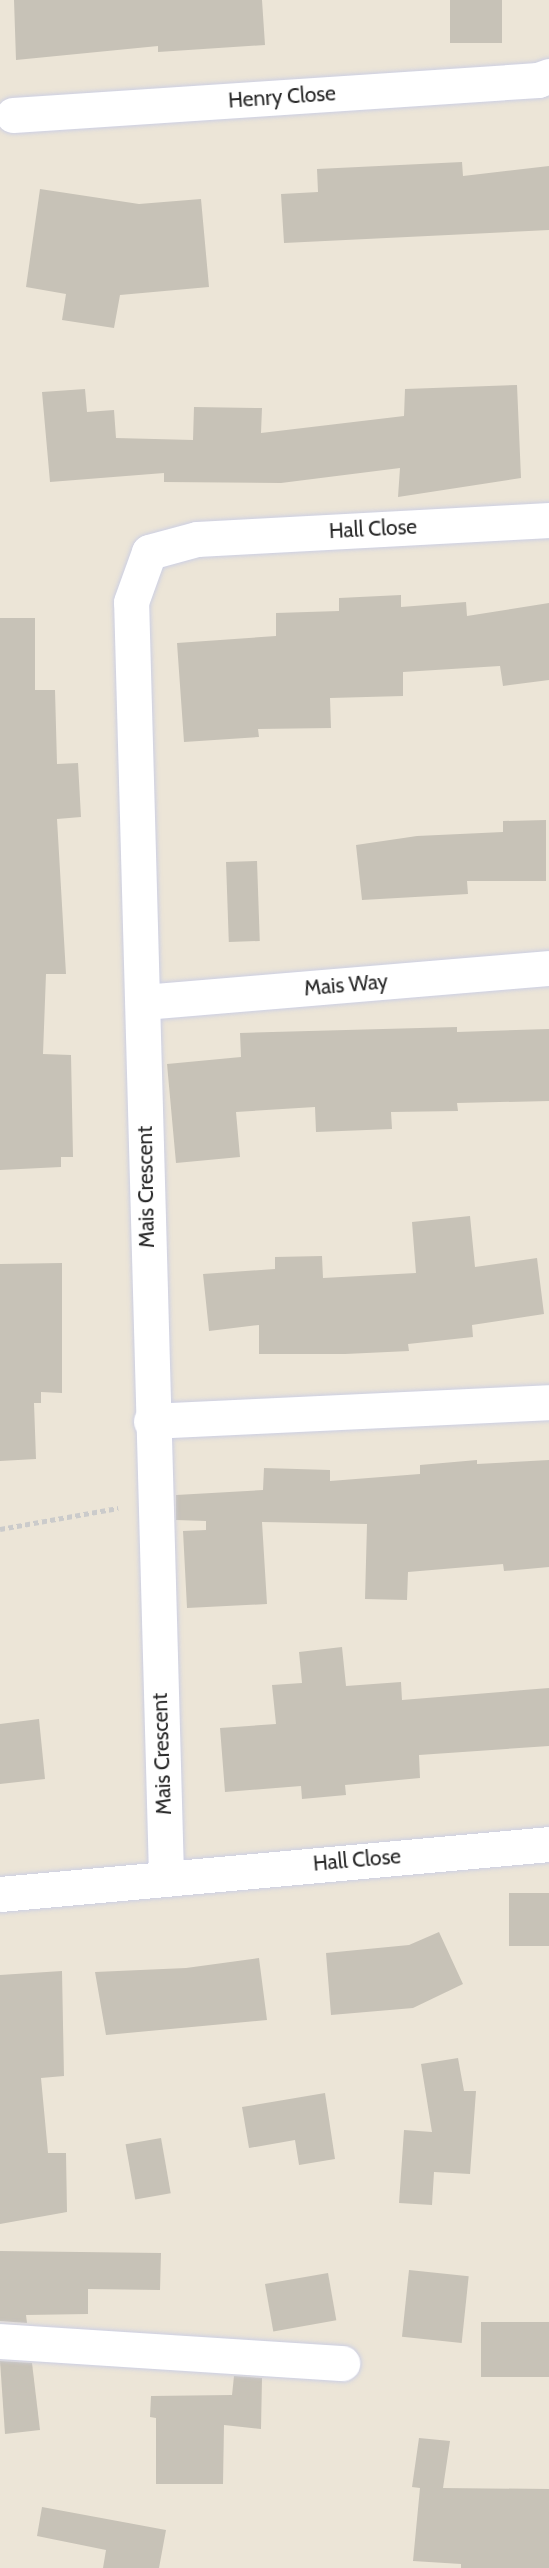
<!DOCTYPE html>
<style>
body{margin:0}
#map{position:relative;width:549px;height:2568px;overflow:hidden;background:#ece5d7;font-family:Cabin,sans-serif}
div>[style]{position:absolute}
[style*='--x']{left:calc(var(--x)*1px);top:calc(var(--y)*1px);width:calc(var(--w)*1px);rotate:calc(var(--a)*1deg)}
.building>*{inset:0;background:#c7c2b7;transform-origin:0 0}
.path>*{height:4.5px;margin-top:-2.25px;transform-origin:0;background:repeating-linear-gradient(90deg,#cbcbcb 0 5px,transparent 0 8.5px)}
.roads{filter:drop-shadow(0 0 2px #cccfe3) drop-shadow(0 0 2px #cccfe3)}
.minor>*{height:35px;margin:-17.5px;padding:0 17.5px;transform-origin:17.5px;border-radius:17.5px;background:#fff}
span{translate:-50% -50%;white-space:nowrap;text-align:center;line-height:1.15;-webkit-text-stroke:5px #fff;paint-order:stroke}
.street-label{font-size:21px;color:#282828}
</style>
<div id="map">
<div class="building">
<i style="clip-path:polygon(14px 0,262px 0,265px 45px,158px 52px,158px 46px,16px 60px)"></i>
<i style="left:450px;top:0;width:52px;height:43px"></i>
<i style="clip-path:polygon(462px 162px,463px 176px,549px 166px,549px 230px,284px 243px,281px 194px,318px 192px,317px 169px)"></i>
<i style="clip-path:polygon(40px 189px,139px 204px,201px 199px,209px 287px,120px 295px,114px 328px,62px 320px,66px 294px,26px 287px)"></i>
<i style="clip-path:polygon(517px 385px,521px 478px,398px 497px,400px 468px,281px 483px,164px 482px,164px 473px,50px 482px,42px 392px,85px 389px,87px 412px,114px 410px,116px 438px,193px 440px,194px 407px,262px 408px,261px 433px,404px 416px,405px 389px)"></i>
<i style="clip-path:polygon(401px 595px,401px 607px,466px 602px,467px 616px,549px 603px,549px 680px,503px 686px,500px 666px,403px 672px,403px 696px,330px 698px,331px 728px,258px 729px,259px 737px,184px 742px,177px 643px,276px 636px,276px 613px,339px 611px,339px 598px)"></i>
<i style="clip-path:polygon(0 618px,35px 618px,35px 690px,55px 690px,57px 764px,78px 763px,81px 817px,57px 819px,66px 974px,46px 974px,43px 1054px,71px 1055px,73px 1157px,61px 1157px,61px 1167px,0 1170px)"></i>
<i style="clip-path:polygon(546px 820px,546px 881px,467px 881px,468px 894px,362px 900px,356px 845px,417px 836px,503px 832px,503px 821px)"></i>
<i style="left:257px;top:861px;width:80px;height:31px;rotate:88deg"></i>
<i style="clip-path:polygon(457px 1027px,457px 1032px,549px 1029px,549px 1101px,457px 1103px,458px 1111px,391px 1112px,392px 1129px,316px 1132px,315px 1107px,236px 1112px,240px 1157px,176px 1163px,167px 1064px,241px 1057px,240px 1033px)"></i>
<i style="clip-path:polygon(470px 1216px,475px 1267px,537px 1258px,544px 1314px,472px 1325px,473px 1337px,408px 1344px,409px 1351px,345px 1354px,259px 1354px,259px 1325px,209px 1331px,203px 1274px,275px 1269px,275px 1257px,322px 1256px,323px 1278px,416px 1273px,412px 1222px)"></i>
<i style="clip-path:polygon(62px 1263px,62px 1393px,41px 1392px,41px 1403px,34px 1403px,36px 1459px,0 1461px,0 1264px)"></i>
<i style="clip-path:polygon(477px 1460px,477px 1464px,549px 1460px,549px 1567px,504px 1571px,503px 1564px,408px 1572px,407px 1600px,365px 1599px,367px 1524px,262px 1522px,267px 1604px,187px 1608px,183px 1531px,206px 1530px,206px 1521px,176px 1520px,176px 1495px,263px 1490px,264px 1468px,330px 1470px,330px 1481px,420px 1474px,420px 1465px)"></i>
<i style="clip-path:polygon(342px 1647px,346px 1686px,401px 1682px,402px 1700px,549px 1688px,549px 1746px,419px 1755px,420px 1778px,345px 1785px,346px 1795px,302px 1799px,301px 1786px,225px 1792px,220px 1728px,276px 1724px,272px 1685px,302px 1683px,299px 1652px)"></i>
<i style="clip-path:polygon(39px 1719px,45px 1779px,0 1784px,0 1724px)"></i>
<i style="left:509px;top:1893px;width:40px;height:53px"></i>
<i style="clip-path:polygon(439px 1932px,463px 1984px,413px 2008px,331px 2015px,326px 1953px,409px 1945px)"></i>
<i style="clip-path:polygon(259px 1958px,267px 2020px,106px 2035px,95px 1972px,186px 1968px)"></i>
<i style="clip-path:polygon(62px 1971px,64px 2076px,41px 2078px,48px 2153px,66px 2153px,67px 2212px,0 2224px,0 1975px)"></i>
<i style="clip-path:polygon(458px 2058px,464px 2091px,476px 2091px,470px 2174px,434px 2172px,432px 2205px,399px 2203px,404px 2130px,432px 2132px,421px 2064px)"></i>
<i style="clip-path:polygon(325px 2093px,335px 2159px,299px 2165px,295px 2140px,249px 2148px,242px 2107px)"></i>
<i style="left:161px;top:2138px;width:56px;height:36px;rotate:80deg"></i>
<i style="clip-path:polygon(0 2251px,161px 2253px,160px 2290px,88px 2289px,88px 2314px,26px 2315px,27px 2323px,0 2321px)"></i>
<i style="left:409px;top:2270px;width:60px;height:67px;rotate:6deg"></i>
<i style="left:328px;top:2273px;width:48px;height:64px;rotate:80deg"></i>
<i style="left:549px;top:2322px;width:55px;height:68px;rotate:90deg"></i>
<i style="clip-path:polygon(0 2361px,32px 2363px,40px 2430px,5px 2434px)"></i>
<i style="clip-path:polygon(234px 2376px,262px 2378px,261px 2429px,224px 2425px,223px 2484px,156px 2484px,156px 2418px,150px 2417px,151px 2396px,232px 2395px)"></i>
<i style="clip-path:polygon(419px 2438px,450px 2441px,443px 2488px,549px 2489px,549px 2568px,461px 2568px,461px 2564px,413px 2561px,420px 2488px,412px 2487px)"></i>
<i style="clip-path:polygon(42px 2507px,166px 2530px,159px 2568px,103px 2568px,106px 2550px,37px 2536px)"></i>
</div>
<div class="path">
<i style="--x:0;--y:1529;--w:120;--a:-10.1"></i>
</div>
<div class="roads">
<div class="minor">
<i style="--x:13;--y:115;--w:526;--a:-3.81"></i>
<i style="--x:538;--y:80;--w:12;--a:-20"></i>
<i style="--x:143;--y:1002;--w:407;--a:-4.8"></i>
<i style="--x:151;--y:1421;--w:398;--a:-2.7"></i>
<i style="--x:166;--y:1875;--w:1273;--a:-91.57"></i>
<i style="--x:131;--y:602;--w:53;--a:-70.2"></i>
<i style="--x:149;--y:552;--w:50;--a:-15.2"></i>
<i style="--x:197;--y:539;--w:353;--a:-3.1"></i>
<i style="--x:0;--y:1894;--w:551;--a:-5.2"></i>
<i style="--x:0;--y:2341;--w:343;--a:3.7"></i>
</div>
</div>
<div class="street-label">
<span style="left:282px;top:97px;rotate:-4deg">Henry Close</span>
<span style="left:373px;top:529px;rotate:-3deg">Hall Close</span>
<span style="left:346px;top:985px;rotate:-5deg">Mais Way</span>
<span style="left:146px;top:1187px;rotate:-91deg">Mais Crescent</span>
<span style="left:162px;top:1754px;rotate:-92deg">Mais Crescent</span>
<span style="left:357px;top:1860px;rotate:-5deg">Hall Close</span>
</div>
</div>
